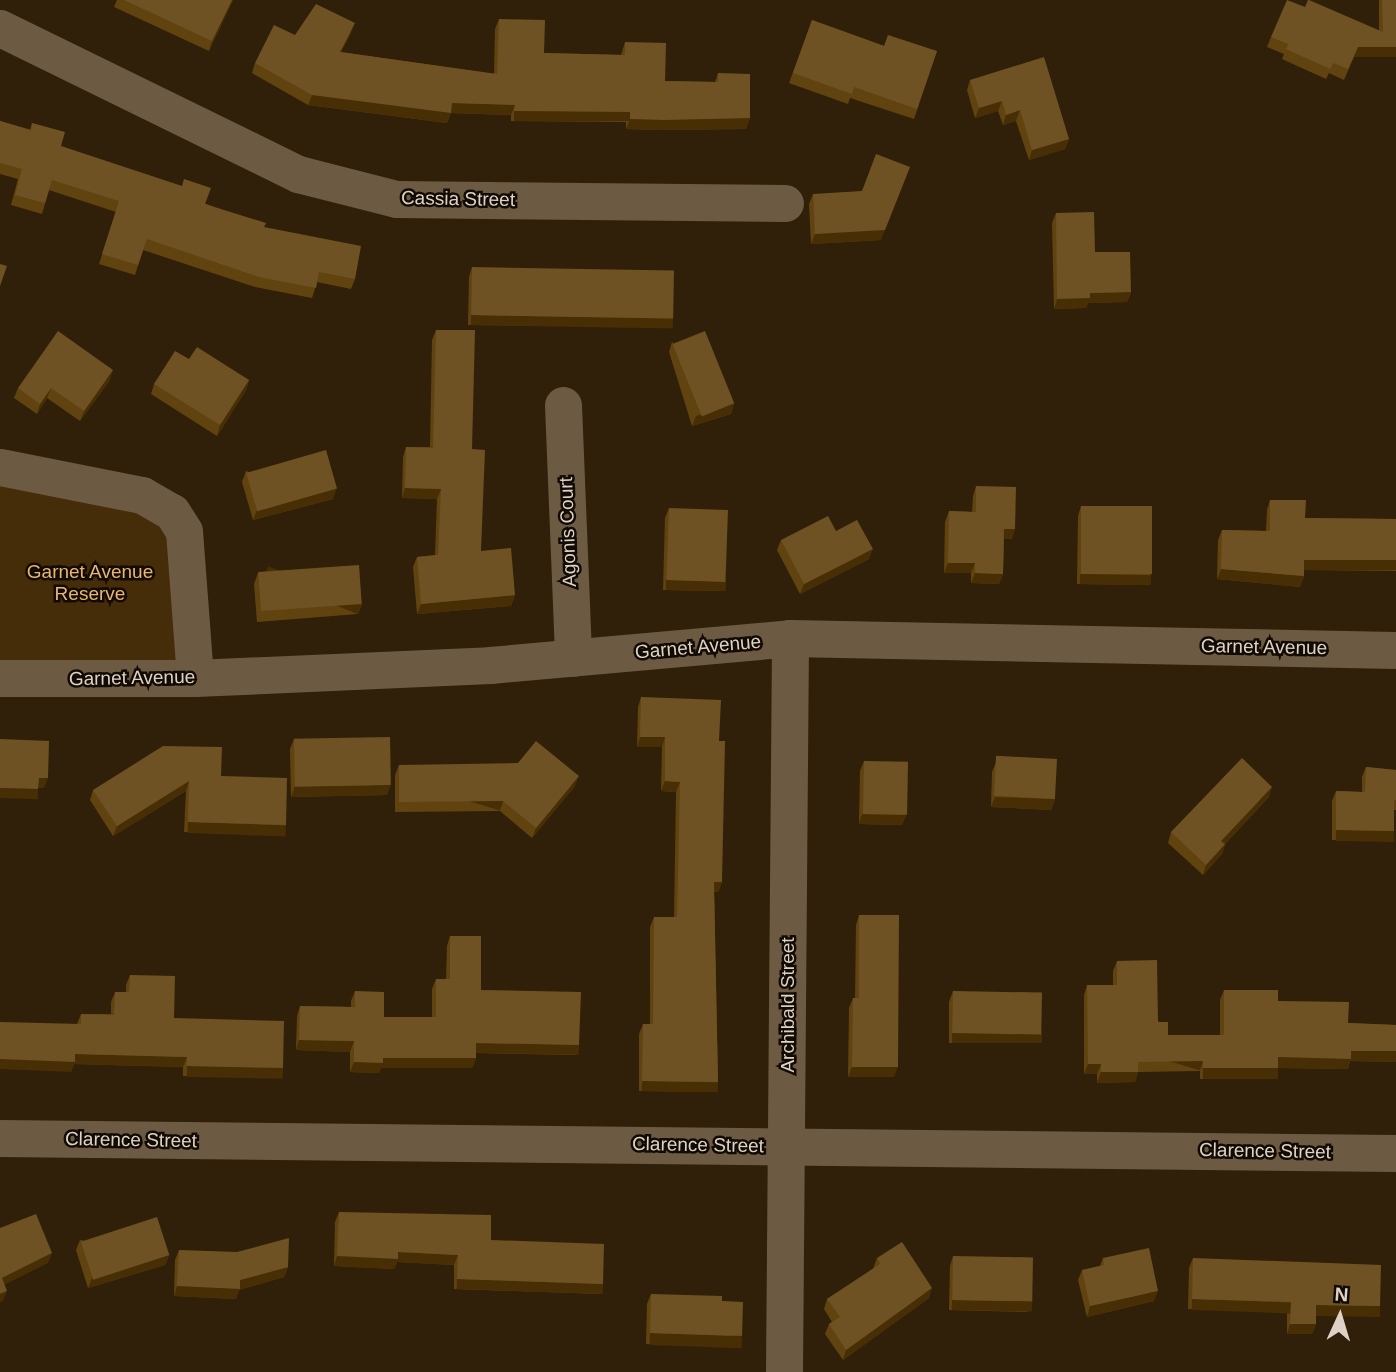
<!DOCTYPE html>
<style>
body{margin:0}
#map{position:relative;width:1396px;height:1372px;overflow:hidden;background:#302009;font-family:Helvetica,sans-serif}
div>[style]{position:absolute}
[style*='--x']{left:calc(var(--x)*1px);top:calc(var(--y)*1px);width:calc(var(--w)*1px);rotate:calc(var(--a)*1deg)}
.green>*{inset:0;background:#452d09}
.minor>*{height:37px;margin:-18.5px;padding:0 18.5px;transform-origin:18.5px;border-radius:18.5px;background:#6d5a43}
.wall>*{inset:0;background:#614310}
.shaded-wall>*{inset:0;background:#482e05;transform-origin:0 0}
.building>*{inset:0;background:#6f5223;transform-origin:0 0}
span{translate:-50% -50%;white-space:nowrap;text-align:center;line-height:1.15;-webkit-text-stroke:5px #120b04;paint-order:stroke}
.street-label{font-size:19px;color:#ddd2c5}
.park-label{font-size:19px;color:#ebb56f}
.north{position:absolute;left:1305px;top:1281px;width:70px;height:70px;-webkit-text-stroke:5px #120b04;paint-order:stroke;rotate:4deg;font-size:19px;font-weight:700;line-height:28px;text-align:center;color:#ddd2c5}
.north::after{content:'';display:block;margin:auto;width:24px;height:32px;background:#ddd2c5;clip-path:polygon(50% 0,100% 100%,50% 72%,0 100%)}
</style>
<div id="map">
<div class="green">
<i style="clip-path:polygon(0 477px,165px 519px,185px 669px,0 667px)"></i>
</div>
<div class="minor">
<i style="--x:0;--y:28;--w:332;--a:26.1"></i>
<i style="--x:298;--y:174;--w:101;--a:14.3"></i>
<i style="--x:396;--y:199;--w:389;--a:0.6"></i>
<i style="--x:563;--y:405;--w:253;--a:87.7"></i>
<i style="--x:0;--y:467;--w:145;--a:11.2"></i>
<i style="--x:142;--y:495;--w:34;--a:30"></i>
<i style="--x:172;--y:512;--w:22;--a:58"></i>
<i style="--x:184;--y:531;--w:147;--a:85.7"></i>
<i style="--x:0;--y:678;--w:195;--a:0"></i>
<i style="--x:195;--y:678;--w:295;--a:-2.5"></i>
<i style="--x:490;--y:665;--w:301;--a:-5.1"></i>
<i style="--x:790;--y:638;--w:606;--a:1.13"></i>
<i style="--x:0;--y:1138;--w:1396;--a:0.62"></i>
<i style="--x:784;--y:1372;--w:734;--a:-89.53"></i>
</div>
<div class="wall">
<i style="clip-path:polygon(117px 0,233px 0,209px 51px,114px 7px)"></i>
<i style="clip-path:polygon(1379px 0,1396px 0,1396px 57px,1354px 57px,1344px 80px,1329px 73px,1326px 79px,1282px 59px,1284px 54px,1267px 47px,1271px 37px,1305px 7px,1379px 31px)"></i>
<i style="clip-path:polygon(499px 19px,544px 53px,621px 55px,625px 42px,665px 81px,715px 82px,718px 73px,750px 118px,746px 129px,660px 130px,626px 129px,626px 122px,511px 121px,511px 115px,451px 113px,447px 123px,308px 105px,252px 73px,255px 63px,295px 35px,351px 33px,341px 52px,494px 74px,495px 29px)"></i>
<i style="clip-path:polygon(812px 20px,884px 46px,937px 51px,914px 119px,850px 98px,848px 104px,789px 83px)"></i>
<i style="clip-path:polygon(970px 80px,1069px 139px,1065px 149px,1029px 160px,1016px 121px,1003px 125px,998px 111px,975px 118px,967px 90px)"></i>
<i style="clip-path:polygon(0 121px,30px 130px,32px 123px,61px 146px,264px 227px,355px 279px,351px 289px,317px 282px,312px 298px,255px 287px,143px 250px,135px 275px,99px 264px,116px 212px,49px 190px,42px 214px,11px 205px,18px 179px,0 174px)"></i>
<i style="clip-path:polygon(813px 194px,881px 240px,811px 244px,809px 204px)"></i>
<i style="clip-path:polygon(1056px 213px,1095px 252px,1131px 292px,1127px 302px,1088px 303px,1086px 308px,1054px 309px,1052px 223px)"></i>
<i style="clip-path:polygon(472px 267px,673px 317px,670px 327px,468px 325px,469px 277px)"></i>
<i style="clip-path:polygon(436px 330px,472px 449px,481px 551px,515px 595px,511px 606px,417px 614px,413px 567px,417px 557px,435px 555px,437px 499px,402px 498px,403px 457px,406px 447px,430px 447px,432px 340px)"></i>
<i style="clip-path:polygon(672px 342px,734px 403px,731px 414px,692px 426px,669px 352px)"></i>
<i style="clip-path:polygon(189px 359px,249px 380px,246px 390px,217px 436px,151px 394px,154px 384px)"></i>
<i style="clip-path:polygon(110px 380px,80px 421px,47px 398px,37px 414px,14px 398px,18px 388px)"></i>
<i style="clip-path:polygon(246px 471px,333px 499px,253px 520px,242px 482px)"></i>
<i style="clip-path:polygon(976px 486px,1012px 539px,1004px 539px,1003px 574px,999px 584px,971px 583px,971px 573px,944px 573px,945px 522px,949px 511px,972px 512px,973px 496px)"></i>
<i style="clip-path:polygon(1270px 500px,1305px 518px,1396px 519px,1396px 571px,1304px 570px,1304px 576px,1300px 587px,1217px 579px,1218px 540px,1222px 530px,1266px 531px,1267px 510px)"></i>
<i style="clip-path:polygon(1081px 506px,1151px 575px,1147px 585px,1077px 584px,1078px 516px)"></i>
<i style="clip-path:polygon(669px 508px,722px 591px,663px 590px,665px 518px)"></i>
<i style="clip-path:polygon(836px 531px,869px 559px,800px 594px,777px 550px,781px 540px)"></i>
<i style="clip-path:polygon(258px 573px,362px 604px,358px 614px,257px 622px,254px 584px)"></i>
<i style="clip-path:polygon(641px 697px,719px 741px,722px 882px,718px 892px,714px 892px,718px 1082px,714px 1092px,639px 1091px,639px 1034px,643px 1024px,650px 1024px,650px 927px,654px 917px,674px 917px,676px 792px,661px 791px,662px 747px,637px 747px,638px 707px)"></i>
<i style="clip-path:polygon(294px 739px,387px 795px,291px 797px,290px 749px)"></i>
<i style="clip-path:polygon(864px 761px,906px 815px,902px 825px,859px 824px,860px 771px)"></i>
<i style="clip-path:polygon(996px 762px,1055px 799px,1051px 810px,991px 807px,992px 772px)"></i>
<i style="clip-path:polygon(399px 765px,575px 786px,532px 838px,500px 811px,395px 812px,395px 775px)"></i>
<i style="clip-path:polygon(1366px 767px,1396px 770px,1396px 810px,1394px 810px,1394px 831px,1390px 841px,1332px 840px,1332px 801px,1336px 791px,1362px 792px,1362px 777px)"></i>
<i style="clip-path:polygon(221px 776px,286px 825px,282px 835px,184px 832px,186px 791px,113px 836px,90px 800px,93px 790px)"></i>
<i style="clip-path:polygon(1269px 797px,1225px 844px,1222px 854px,1203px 875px,1168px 843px,1171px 832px)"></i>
<i style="clip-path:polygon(859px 915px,894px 1077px,848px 1077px,849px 1008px,853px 998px,855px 998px,856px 925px)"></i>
<i style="clip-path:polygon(450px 936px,481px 990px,579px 1045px,576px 1055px,476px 1053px,476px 1058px,472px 1068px,381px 1068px,379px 1073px,350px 1072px,350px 1052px,296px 1050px,297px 1016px,300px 1006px,351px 1007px,351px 1001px,355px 991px,384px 1017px,432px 1017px,432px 989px,436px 979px,446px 979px,447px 946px)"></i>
<i style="clip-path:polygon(1117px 961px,1168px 1035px,1220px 1035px,1220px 1000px,1224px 990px,1278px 1001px,1348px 1023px,1396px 1025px,1396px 1062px,1350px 1061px,1348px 1069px,1278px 1068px,1274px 1079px,1200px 1079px,1200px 1071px,1138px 1072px,1135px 1082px,1097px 1083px,1097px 1074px,1084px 1074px,1084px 995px,1087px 985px,1113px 985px,1113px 971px)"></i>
<i style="clip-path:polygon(130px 975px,174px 1018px,279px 1078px,183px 1076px,183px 1067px,74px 1064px,71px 1072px,77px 1024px,81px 1014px,111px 1014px,111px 1002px,115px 992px,126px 992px,126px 985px)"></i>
<i style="clip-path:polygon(953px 991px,1038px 1043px,949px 1043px,949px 1002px)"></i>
<i style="clip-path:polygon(339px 1212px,491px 1240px,603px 1284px,600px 1294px,454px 1289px,454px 1265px,397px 1262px,394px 1269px,334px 1266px,335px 1222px)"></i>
<i style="clip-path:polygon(80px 1240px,169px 1255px,165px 1265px,88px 1288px,76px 1250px)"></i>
<i style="clip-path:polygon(179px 1250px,288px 1267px,284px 1277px,239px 1290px,236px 1299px,174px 1296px,175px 1260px)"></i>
<i style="clip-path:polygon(953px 1256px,1028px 1312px,949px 1310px,950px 1266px)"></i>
<i style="clip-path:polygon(877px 1258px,929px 1298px,843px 1360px,825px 1334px,829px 1324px,832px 1322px,824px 1309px,827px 1299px,873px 1269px)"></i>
<i style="clip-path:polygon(1103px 1258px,1154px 1301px,1087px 1317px,1078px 1280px,1082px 1270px,1100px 1266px)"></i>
<i style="clip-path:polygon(1193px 1258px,1380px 1306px,1376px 1316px,1316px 1315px,1316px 1324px,1312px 1334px,1287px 1334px,1287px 1312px,1188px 1309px,1189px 1268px)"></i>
<i style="clip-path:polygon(651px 1294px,722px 1301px,738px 1347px,646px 1344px,647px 1304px)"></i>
</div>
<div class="shaded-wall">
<i style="clip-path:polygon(232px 0,233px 0,209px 51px,212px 41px)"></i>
<i style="clip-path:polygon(355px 23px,351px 33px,336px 62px,340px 52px)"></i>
<i style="clip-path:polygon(1358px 47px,1396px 47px,1396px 57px,1354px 57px,1344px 80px)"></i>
<i style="clip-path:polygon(312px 95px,452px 103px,515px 105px,511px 115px,448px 113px,451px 113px,447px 123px,308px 105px)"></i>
<i style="clip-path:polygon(1002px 101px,998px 111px,975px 118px,979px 108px)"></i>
<i style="clip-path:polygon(1020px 110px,1016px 121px,1003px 125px,1006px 115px)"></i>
<i style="left:514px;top:111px;width:116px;height:10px"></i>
<i style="clip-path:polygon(750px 118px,746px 129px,660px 130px,626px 129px,630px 119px)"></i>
<i style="clip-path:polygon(1069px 139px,1065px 149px,1029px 160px,1032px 150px)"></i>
<i style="clip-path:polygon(906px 177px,881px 240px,811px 244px,815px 234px)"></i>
<i style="clip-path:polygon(1131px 292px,1127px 302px,1088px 303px,1086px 308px,1054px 309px,1057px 299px,1090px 293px)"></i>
<i style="left:471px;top:315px;width:202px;height:10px;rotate:1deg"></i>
<i style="clip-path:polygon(113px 370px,110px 380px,80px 421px,84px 411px)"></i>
<i style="clip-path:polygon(249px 380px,246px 390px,217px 436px,220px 425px)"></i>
<i style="clip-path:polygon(51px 388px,47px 398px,37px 414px,40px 404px)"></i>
<i style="clip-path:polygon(734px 403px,731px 414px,692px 426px,696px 416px)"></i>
<i style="clip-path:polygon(337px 488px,333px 499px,253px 520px,257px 510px)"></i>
<i style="clip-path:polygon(405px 488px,441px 489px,437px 499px,402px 498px)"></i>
<i style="clip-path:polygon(1004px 529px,1015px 529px,1012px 539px,1000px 539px)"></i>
<i style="clip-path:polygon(873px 549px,869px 559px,800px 594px,804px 584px)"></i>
<i style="left:1304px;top:560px;width:92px;height:10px"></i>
<i style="clip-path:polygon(948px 563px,975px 563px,971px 573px,944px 573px)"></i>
<i style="clip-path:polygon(1221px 569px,1304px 576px,1300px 587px,1217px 579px)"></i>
<i style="clip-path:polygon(975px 573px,1003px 574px,999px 584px,971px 583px)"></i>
<i style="left:1080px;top:574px;width:71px;height:10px;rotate:1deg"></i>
<i style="left:666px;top:580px;width:60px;height:10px;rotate:1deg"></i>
<i style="clip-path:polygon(515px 595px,511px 606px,417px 614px,421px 604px)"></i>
<i style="left:362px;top:604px;width:11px;height:101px;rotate:112deg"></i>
<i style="clip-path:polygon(640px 737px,665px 737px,662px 747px,637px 747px)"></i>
<i style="clip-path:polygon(579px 776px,575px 786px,532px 838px,536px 828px)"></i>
<i style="clip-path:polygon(39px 778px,48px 778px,44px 788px,35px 788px)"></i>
<i style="clip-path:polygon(189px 781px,186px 791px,113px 836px,117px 826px)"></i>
<i style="clip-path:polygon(665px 781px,680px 782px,676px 792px,661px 791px)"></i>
<i style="clip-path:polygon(391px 785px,387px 795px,291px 797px,295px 786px)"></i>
<i style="clip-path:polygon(1272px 787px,1269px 797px,1218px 851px,1221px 841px)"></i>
<i style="left:0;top:788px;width:38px;height:10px;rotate:2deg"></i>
<i style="clip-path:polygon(995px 797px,1055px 799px,1051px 810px,991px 807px)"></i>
<i style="left:503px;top:801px;width:10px;height:104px;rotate:107deg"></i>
<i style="clip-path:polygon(862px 814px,906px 815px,902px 825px,859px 824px)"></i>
<i style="left:188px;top:822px;width:98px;height:11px;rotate:2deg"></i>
<i style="left:1336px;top:830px;width:58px;height:11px;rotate:1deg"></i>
<i style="clip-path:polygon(1225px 844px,1222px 854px,1203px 875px,1206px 865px)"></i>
<i style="clip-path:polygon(714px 882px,722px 882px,718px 892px,710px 892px)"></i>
<i style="left:952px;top:1033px;width:90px;height:10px"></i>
<i style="clip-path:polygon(299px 1040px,354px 1041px,350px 1052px,296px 1050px)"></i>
<i style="left:476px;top:1043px;width:103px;height:10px;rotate:1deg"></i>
<i style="clip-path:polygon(1351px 1051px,1396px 1051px,1396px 1062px,1350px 1061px,1348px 1069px,1274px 1068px,1278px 1057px)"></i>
<i style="clip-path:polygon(75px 1054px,187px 1057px,183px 1067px,74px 1064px,71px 1072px,0 1069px,0 1059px)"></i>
<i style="clip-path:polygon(383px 1058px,476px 1058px,472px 1068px,381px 1068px,379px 1073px,350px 1072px,354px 1062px)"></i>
<i style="left:1203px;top:1061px;width:10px;height:65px;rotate:107deg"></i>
<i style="clip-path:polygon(1088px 1064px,1101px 1064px,1097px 1074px,1084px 1074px)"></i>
<i style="left:187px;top:1066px;width:96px;height:11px;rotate:1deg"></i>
<i style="clip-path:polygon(852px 1067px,898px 1067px,894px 1077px,848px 1077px)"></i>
<i style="left:1203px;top:1068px;width:75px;height:11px"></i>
<i style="clip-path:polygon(1101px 1072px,1138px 1072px,1135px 1082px,1097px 1083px)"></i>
<i style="left:642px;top:1081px;width:76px;height:10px;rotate:1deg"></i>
<i style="clip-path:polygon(398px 1252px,458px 1255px,454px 1265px,397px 1262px,394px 1269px,334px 1266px,337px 1256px)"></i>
<i style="clip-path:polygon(52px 1253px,48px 1263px,0 1287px,2px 1278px)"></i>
<i style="clip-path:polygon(169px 1255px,165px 1265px,88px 1288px,92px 1278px)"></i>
<i style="clip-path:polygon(288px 1267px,284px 1277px,239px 1290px,236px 1299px,174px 1296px,177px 1286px,240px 1280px)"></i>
<i style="left:457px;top:1279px;width:146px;height:10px;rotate:2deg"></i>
<i style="clip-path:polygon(932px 1288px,929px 1298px,843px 1360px,846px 1350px)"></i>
<i style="clip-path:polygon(7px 1291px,3px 1301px,0 1302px,0 1294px)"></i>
<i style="clip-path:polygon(1158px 1291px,1154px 1301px,1087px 1317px,1090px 1306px)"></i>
<i style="left:1192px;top:1299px;width:99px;height:11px;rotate:2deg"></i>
<i style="left:952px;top:1300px;width:80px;height:10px;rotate:1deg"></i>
<i style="left:1316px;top:1305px;width:64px;height:11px;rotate:1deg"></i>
<i style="clip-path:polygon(1290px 1324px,1316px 1324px,1312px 1334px,1287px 1334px)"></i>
<i style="left:650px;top:1333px;width:92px;height:12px;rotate:2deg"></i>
</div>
<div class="building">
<i style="clip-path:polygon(124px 0,232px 0,212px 41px)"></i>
<i style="clip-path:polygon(1287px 0,1305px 7px,1308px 0,1309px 0,1383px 32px,1382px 0,1396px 0,1396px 47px,1358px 47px,1348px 69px,1333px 63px,1330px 69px,1286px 49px,1288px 44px,1271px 37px)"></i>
<i style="clip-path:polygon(316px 4px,355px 23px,340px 52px,497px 74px,499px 19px,545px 20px,544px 53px,625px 55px,625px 42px,666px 43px,665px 81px,718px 82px,718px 73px,750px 74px,750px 118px,664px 120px,630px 119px,630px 112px,514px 111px,515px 105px,452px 103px,451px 113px,312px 95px,255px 63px,274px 25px,295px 35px)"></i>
<i style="clip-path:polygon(812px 20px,884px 46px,888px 35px,937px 51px,917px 109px,854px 87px,852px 94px,793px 73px)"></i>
<i style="clip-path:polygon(1044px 57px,1069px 139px,1032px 150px,1020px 110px,1006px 115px,1002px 101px,979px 108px,970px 80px)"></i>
<i style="clip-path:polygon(0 121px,31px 130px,32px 123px,65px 132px,61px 146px,182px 186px,184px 179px,211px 188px,205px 204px,266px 223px,264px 227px,361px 246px,355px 279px,319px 272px,316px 288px,259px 277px,147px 239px,138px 265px,102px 254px,119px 201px,52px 180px,45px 203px,15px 195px,22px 169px,0 163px)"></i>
<i style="clip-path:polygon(876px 154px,910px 167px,885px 230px,815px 234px,813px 194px,862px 191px)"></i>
<i style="clip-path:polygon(1094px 212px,1095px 252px,1130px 252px,1131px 292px,1090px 293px,1090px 298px,1057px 299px,1056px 213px)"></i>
<i style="clip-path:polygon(0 264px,7px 266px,0 286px)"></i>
<i style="left:472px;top:267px;width:202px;height:48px;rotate:1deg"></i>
<i style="clip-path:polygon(436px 330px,475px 330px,472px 449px,485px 450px,481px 551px,511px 548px,515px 595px,421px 604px,417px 557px,438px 555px,441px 489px,405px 488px,406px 447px,433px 448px)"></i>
<i style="clip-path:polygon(58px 331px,113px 370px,84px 411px,51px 388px,40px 404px,18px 388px)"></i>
<i style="left:705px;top:331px;width:78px;height:35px;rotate:68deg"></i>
<i style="clip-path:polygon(197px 347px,249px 380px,220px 425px,154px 384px,175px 351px,189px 359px)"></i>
<i style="left:326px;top:450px;width:40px;height:83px;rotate:74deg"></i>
<i style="clip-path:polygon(976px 486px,1016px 487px,1015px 529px,1004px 529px,1003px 574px,975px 573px,975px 563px,948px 563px,949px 511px,976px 512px)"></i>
<i style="clip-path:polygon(1270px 500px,1306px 500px,1305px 518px,1396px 519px,1396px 560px,1304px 560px,1304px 576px,1221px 569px,1222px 530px,1270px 531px)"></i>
<i style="left:1081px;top:506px;width:71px;height:68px"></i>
<i style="left:669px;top:508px;width:59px;height:72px;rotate:2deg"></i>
<i style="clip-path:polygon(828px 516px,836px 531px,857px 520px,873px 549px,804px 584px,781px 540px)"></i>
<i style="left:359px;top:565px;width:39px;height:101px;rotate:86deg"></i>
<i style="clip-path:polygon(641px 697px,721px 700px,719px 741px,725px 741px,722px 882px,714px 882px,718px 1082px,642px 1081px,643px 1024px,653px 1024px,654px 917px,677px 917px,680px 782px,665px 781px,665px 737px,640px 737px)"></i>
<i style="left:390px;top:737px;width:48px;height:96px;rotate:89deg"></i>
<i style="clip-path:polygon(0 739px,49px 741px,48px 778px,39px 778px,38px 789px,0 788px)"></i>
<i style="clip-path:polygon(536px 741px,579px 776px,536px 828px,503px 801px,399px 802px,399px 765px,518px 763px)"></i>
<i style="clip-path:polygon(163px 746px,222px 747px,221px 776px,287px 778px,286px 825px,188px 822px,189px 781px,117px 826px,93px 790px)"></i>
<i style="clip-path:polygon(1242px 758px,1272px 787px,1221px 841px,1225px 844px,1206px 865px,1171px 832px)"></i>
<i style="left:1057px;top:759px;width:40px;height:61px;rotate:93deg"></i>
<i style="left:864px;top:761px;width:44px;height:53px;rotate:1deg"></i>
<i style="clip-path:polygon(1366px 767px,1396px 770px,1396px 800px,1394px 800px,1394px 831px,1336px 830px,1336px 791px,1365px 792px)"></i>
<i style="clip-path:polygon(859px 915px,899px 915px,898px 1067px,852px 1067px,853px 998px,859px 998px)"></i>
<i style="clip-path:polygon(450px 936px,481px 936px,481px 990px,581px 992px,579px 1045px,476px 1043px,476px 1058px,383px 1058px,383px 1063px,354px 1062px,354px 1041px,299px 1040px,300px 1006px,355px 1007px,355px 991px,384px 992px,384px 1017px,436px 1017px,436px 979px,450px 979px)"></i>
<i style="clip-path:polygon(1157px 960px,1158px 1022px,1168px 1022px,1168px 1035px,1224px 1035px,1224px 990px,1278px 990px,1278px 1001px,1349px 1002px,1348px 1023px,1396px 1025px,1396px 1051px,1351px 1051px,1351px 1059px,1278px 1057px,1278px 1068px,1203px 1068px,1203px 1061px,1138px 1062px,1138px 1072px,1101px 1072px,1101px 1064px,1088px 1064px,1087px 985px,1117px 985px,1117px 961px)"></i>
<i style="clip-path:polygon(130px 975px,175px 976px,174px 1018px,284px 1021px,283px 1068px,187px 1066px,187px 1057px,75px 1054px,75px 1062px,0 1059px,0 1022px,81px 1024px,81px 1014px,114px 1015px,115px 992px,129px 992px)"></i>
<i style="left:953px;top:991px;width:89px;height:42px;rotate:1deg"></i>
<i style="clip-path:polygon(339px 1212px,491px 1215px,491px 1240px,604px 1244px,603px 1284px,457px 1279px,458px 1255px,398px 1252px,398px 1259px,337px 1256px)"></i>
<i style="clip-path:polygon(36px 1214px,52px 1253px,2px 1278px,7px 1291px,0 1294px,0 1228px)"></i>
<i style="left:157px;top:1217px;width:40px;height:80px;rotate:72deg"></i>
<i style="clip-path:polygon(289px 1238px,288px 1267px,240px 1280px,240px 1289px,177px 1286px,179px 1250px,237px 1252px)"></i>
<i style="clip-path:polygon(902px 1242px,932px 1288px,846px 1350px,829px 1324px,840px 1317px,827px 1299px,880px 1264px,877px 1258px)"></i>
<i style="clip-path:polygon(1149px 1248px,1158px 1291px,1090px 1306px,1082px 1270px,1104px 1265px,1103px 1258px)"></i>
<i style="left:953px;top:1256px;width:80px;height:44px;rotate:1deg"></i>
<i style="clip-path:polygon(1193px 1258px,1381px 1265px,1380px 1306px,1316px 1305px,1316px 1324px,1290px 1324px,1291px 1302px,1192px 1299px)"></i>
<i style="clip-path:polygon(651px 1294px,722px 1296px,722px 1301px,743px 1302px,742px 1336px,650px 1333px)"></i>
</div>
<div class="street-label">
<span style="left:458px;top:199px;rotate:1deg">Cassia Street</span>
<span style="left:568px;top:532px;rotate:-92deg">Agonis Court</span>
<span style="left:698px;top:647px;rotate:-5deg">Garnet Avenue</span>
<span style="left:1264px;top:647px;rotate:1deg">Garnet Avenue</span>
<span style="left:132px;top:678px;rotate:-1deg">Garnet Avenue</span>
<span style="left:788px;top:1005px;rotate:-90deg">Archibald Street</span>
<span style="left:131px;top:1140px;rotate:1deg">Clarence Street</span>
<span style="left:698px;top:1145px;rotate:1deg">Clarence Street</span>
<span style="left:1265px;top:1151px;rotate:1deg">Clarence Street</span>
</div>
<div class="park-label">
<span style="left:90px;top:583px">Garnet Avenue<br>Reserve</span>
</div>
<div class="north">N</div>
</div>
